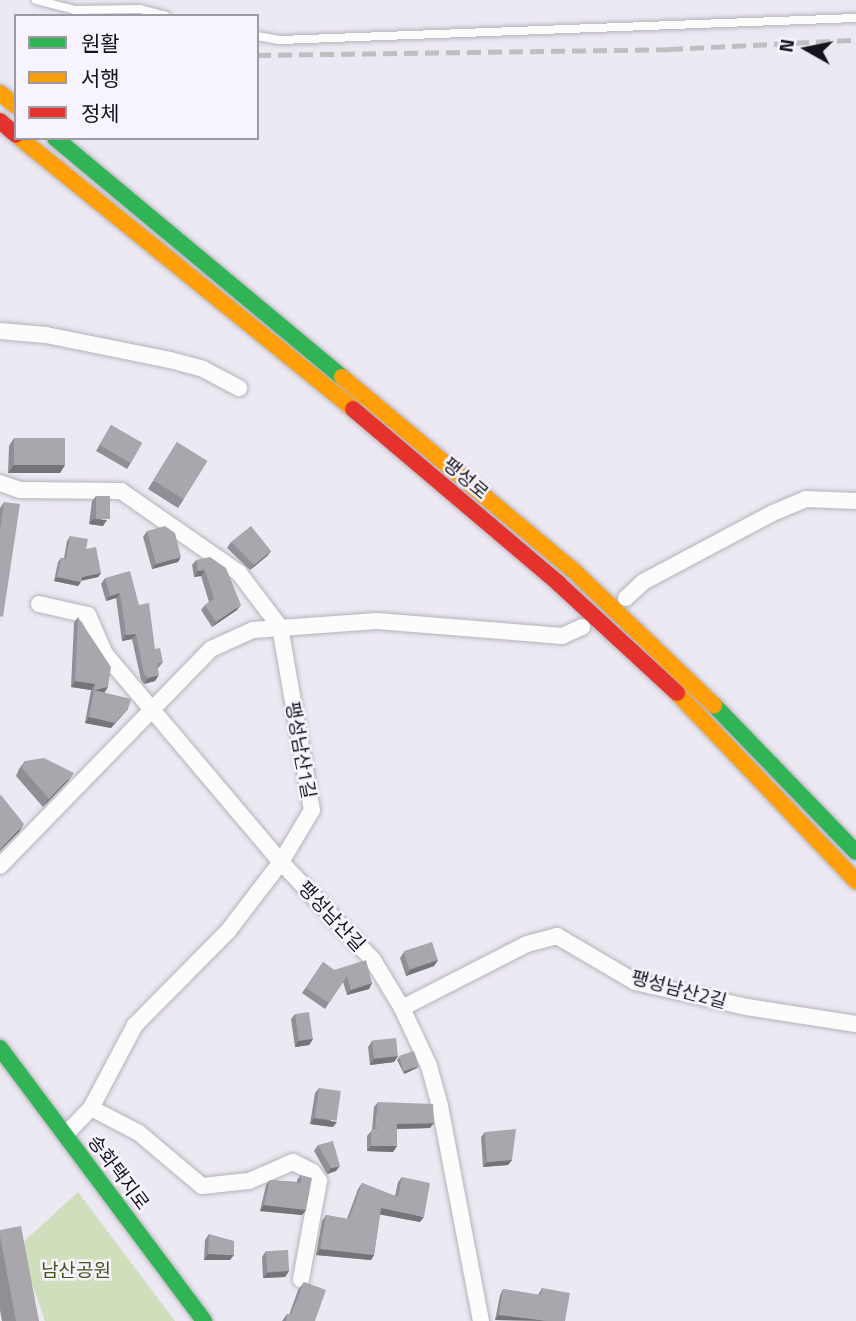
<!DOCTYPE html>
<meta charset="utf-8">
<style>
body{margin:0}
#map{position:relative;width:856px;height:1321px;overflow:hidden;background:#ede9f3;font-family:"Titillium Web","Noto Sans KR",sans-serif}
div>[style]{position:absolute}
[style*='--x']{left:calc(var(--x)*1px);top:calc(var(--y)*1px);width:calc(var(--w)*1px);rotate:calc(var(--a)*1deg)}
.green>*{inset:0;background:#d0dfbb}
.roads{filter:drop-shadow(0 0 2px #b5b2ba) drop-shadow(0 0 2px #b5b2ba)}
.lane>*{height:8px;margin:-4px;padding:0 4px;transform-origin:4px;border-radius:4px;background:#fcfcfd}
.street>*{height:16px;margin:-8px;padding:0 8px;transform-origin:8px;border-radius:8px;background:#fcfcfd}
.fast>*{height:16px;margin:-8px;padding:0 8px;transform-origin:8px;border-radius:8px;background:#30b455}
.slow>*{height:16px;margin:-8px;padding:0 8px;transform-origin:8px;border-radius:8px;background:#ff9f0a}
.jam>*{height:16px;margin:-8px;padding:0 8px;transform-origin:8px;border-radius:8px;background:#e5322d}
.rail>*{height:4.5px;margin-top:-2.25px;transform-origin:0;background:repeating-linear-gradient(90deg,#bfbec1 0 14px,transparent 0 21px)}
.wall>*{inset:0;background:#918f95;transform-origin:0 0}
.shaded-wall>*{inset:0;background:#767479}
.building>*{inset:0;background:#a9a6ad;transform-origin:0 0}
span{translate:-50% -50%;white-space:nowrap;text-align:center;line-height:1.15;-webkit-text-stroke:5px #f8f4ff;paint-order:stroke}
.street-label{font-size:19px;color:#16141a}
.park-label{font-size:19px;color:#425718}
.legend{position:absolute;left:14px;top:14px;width:245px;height:126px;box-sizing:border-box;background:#f8f4ff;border:2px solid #9e9aa3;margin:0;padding:9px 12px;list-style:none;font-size:21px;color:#16141a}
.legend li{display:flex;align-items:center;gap:14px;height:35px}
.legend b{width:35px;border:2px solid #9e9aa3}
.north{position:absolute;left:772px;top:14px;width:70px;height:70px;-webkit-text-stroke:5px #f8f4ff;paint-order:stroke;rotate:279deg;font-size:19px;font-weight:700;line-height:28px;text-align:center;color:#16141a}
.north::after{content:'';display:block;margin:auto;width:24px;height:32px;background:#16141a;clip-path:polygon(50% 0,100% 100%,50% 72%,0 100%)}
</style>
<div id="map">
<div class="green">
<i style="clip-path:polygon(78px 1192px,175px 1321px,45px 1321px,19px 1246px)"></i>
</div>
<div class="roads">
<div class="lane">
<i style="--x:36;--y:0;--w:40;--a:14.4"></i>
<i style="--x:75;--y:10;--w:65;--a:-0.9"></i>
<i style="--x:140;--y:9;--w:27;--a:15"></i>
<i style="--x:257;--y:36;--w:23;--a:10"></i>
<i style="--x:280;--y:40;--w:576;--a:-2.19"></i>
</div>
<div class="street">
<i style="--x:0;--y:331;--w:46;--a:5"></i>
<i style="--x:46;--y:335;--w:126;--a:11.4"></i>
<i style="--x:170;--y:360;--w:34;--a:15"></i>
<i style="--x:203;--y:369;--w:41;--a:27.8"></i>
<i style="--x:0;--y:483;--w:21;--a:19"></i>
<i style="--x:20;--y:490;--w:101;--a:0.6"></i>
<i style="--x:121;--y:491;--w:144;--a:34.8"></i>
<i style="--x:239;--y:573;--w:68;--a:52.8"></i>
<i style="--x:280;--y:627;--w:186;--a:80.1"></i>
<i style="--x:312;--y:810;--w:61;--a:120.8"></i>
<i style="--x:281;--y:862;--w:87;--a:127.5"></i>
<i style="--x:228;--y:931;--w:132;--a:134.7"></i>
<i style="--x:135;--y:1025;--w:94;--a:117.9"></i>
<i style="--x:91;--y:1108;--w:37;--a:134"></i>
<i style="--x:626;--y:598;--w:23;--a:-43"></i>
<i style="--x:643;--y:582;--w:147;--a:-28"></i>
<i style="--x:773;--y:513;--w:36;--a:-23"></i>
<i style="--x:806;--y:499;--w:50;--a:2.3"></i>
<i style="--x:39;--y:604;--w:50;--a:12.7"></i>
<i style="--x:88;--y:615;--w:43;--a:66.4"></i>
<i style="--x:105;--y:654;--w:272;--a:49.8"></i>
<i style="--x:281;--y:862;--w:134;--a:46.8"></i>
<i style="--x:373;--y:960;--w:56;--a:58.9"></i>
<i style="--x:402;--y:1008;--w:64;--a:65"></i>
<i style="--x:429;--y:1066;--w:41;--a:74.6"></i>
<i style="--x:440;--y:1106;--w:219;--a:79.2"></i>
<i style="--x:0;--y:866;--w:303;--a:-45.8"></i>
<i style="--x:211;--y:649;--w:46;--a:-24.3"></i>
<i style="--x:253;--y:630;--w:124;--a:-4.2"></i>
<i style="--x:377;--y:621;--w:186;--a:4.6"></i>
<i style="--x:562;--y:636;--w:22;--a:-24"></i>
<i style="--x:402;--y:1008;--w:140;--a:-27.1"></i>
<i style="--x:527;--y:944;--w:31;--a:-15"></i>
<i style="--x:557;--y:936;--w:91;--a:30.5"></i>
<i style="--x:635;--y:982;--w:115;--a:12.6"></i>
<i style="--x:747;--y:1007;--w:110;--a:8.9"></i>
<i style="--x:91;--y:1108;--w:54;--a:27.5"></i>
<i style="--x:139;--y:1133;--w:82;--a:40.1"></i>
<i style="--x:202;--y:1186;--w:47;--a:-6.1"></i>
<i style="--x:249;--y:1181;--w:48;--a:-23.4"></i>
<i style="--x:293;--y:1162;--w:22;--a:27"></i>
<i style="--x:313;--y:1172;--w:11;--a:56"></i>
<i style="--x:319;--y:1181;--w:100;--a:100.4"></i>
</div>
<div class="fast">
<i style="--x:55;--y:138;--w:373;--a:39.8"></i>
<i style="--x:714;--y:705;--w:204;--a:46"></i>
<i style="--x:0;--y:1048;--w:341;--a:53.2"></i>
</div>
<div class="slow">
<i style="--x:0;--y:93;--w:21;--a:39"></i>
<i style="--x:20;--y:138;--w:429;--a:39.1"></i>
<i style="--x:342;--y:377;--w:300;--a:39.9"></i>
<i style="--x:572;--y:569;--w:197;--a:43.8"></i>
<i style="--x:677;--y:693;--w:260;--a:46.4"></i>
</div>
<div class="jam">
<i style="--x:0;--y:121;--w:21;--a:41"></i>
<i style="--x:353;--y:409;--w:269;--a:40.3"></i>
<i style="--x:558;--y:583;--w:162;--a:42.7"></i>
</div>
</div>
<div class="rail">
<i style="--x:257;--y:55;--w:412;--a:-0.8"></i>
<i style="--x:669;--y:49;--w:187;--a:-2.8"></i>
</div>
<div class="wall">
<i style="left:111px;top:425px;width:36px;height:30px;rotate:30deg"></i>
<i style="clip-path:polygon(14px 438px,65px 465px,60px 473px,8px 473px,9px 446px)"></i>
<i style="clip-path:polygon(177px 442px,184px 499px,178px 508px,148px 489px)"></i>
<i style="clip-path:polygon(96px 496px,103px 526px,89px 524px,92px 501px)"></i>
<i style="clip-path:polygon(4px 502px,0 621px,0 508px)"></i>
<i style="clip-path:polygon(147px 531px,178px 562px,152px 569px,143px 537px)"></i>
<i style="clip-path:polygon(70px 536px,86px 549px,101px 573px,98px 577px,81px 581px,78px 586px,54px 581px,58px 562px,61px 558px,64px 558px,67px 541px)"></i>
<i style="clip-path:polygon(231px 542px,271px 551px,267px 556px,250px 570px,227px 548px)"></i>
<i style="clip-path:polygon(196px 560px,237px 610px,212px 627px,201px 610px,205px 605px,209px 602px,201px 576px,194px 577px,192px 565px)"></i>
<i style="clip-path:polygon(105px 578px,139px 605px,155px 649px,163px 662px,159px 667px,158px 668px,155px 681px,144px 684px,141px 680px,132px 639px,122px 641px,116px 598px,106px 601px,101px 584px)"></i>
<i style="clip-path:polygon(78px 617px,108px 687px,104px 693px,128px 709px,111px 728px,85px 723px,91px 690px,71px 687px,74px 623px)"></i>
<i style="clip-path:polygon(25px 761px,68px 781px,43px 807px,16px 776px,19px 769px)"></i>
<i style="clip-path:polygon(404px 952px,438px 960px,434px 966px,406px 976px,400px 958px)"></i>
<i style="clip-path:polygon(323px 962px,334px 970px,372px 983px,369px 989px,347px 995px,343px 982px,325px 1009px,302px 993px)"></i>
<i style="clip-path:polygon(295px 1014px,313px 1039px,309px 1045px,295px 1047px,291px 1019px)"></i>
<i style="clip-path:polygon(372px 1041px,398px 1056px,394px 1062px,370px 1065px,368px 1047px)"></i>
<i style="clip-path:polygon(399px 1057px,417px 1068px,404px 1074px,397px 1060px)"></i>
<i style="clip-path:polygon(319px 1088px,333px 1127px,310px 1124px,315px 1093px)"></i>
<i style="clip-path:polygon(378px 1102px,430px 1128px,397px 1129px,397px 1146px,393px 1152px,367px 1151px,367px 1136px,372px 1130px,374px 1107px)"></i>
<i style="clip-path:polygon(485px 1132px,512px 1160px,508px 1165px,483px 1167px,481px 1137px)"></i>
<i style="clip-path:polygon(318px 1145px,336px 1171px,327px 1174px,314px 1151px)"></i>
<i style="clip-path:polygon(301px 1175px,306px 1210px,302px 1215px,260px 1211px,266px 1185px,270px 1180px,297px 1182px,297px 1180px)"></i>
<i style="clip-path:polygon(402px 1177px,420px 1222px,380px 1214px,374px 1255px,371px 1260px,316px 1255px,322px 1221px,326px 1215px,347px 1219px,358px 1189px,362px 1183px,395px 1196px,398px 1182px)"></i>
<i style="clip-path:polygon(0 1230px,39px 1321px,2px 1321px,0 1310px)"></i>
<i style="clip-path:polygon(209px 1234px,230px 1260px,204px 1260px,205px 1240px)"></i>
<i style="clip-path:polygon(266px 1251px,289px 1271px,285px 1277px,263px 1278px,262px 1257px)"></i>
<i style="clip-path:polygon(304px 1282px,315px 1321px,282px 1321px,287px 1314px,289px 1315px,298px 1290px)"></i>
<i style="clip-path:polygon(542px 1288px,565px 1321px,495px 1320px,500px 1295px,503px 1289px,538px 1295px)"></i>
</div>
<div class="shaded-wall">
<i style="clip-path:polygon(14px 465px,65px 465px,60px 473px,8px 473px)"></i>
<i style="clip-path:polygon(93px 519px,107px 520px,103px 526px,89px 524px)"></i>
<i style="clip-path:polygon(271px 551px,267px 556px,250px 570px,254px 565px)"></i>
<i style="clip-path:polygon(181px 557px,178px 562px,152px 569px,156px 564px)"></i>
<i style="clip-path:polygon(205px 570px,201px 576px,194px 577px,198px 571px)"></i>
<i style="clip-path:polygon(101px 573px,98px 577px,79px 581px,82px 577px)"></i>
<i style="clip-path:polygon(57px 577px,81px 582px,78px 586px,54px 581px)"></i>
<i style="clip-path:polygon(120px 593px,116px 598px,106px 601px,110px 596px)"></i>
<i style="clip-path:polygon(241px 605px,237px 610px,212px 627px,216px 622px)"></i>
<i style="clip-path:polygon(136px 634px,132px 639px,122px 641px,126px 635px)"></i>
<i style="clip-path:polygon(159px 675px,155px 681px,144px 684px,148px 678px)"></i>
<i style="clip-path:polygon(75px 681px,95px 684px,91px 690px,71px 687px)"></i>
<i style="clip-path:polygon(108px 687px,104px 693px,94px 690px)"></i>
<i style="clip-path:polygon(128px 709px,111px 728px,85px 723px,89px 717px)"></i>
<i style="clip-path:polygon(74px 773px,68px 781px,43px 807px,49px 799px)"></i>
<i style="clip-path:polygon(24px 824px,19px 832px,0 851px,0 849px)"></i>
<i style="clip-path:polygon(438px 960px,434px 966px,406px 976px,410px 970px)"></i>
<i style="clip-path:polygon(372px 983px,369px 989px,347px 995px,351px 990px)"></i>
<i style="clip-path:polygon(313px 1039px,309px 1045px,295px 1047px,298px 1041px)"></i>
<i style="clip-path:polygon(398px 1056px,394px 1062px,370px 1065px,374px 1059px)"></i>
<i style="clip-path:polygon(419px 1066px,417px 1068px,404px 1074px,405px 1071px)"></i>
<i style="clip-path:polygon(314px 1118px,337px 1122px,333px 1127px,310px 1124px)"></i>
<i style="clip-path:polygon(434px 1123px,430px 1128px,393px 1129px,397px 1124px)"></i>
<i style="clip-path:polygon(371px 1146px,397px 1146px,393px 1152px,367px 1151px)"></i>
<i style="clip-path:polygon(512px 1160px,508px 1165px,483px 1167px,487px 1162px)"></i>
<i style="clip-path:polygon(340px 1166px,336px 1171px,327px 1174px,331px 1168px)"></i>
<i style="clip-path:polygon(264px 1205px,306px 1210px,302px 1215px,260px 1211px)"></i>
<i style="clip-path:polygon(381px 1208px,424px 1217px,420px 1222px,377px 1214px)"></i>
<i style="clip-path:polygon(320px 1249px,374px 1255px,371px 1260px,316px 1255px)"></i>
<i style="clip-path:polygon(208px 1254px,234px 1255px,230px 1260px,204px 1260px)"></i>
<i style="clip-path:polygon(289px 1271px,285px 1277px,263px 1278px,267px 1273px)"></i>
<i style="clip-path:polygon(499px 1315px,548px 1321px,495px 1320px)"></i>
</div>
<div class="building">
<i style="left:111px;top:425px;width:36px;height:23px;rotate:30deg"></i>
<i style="left:14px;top:438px;width:51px;height:27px"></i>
<i style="left:177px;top:442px;width:36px;height:45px;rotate:32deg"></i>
<i style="left:96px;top:496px;width:14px;height:23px"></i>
<i style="clip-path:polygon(4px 502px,20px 504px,3px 617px,0 616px,0 530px)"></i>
<i style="clip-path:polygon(165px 526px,175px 533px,181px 557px,156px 564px,147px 531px)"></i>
<i style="clip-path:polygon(251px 526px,271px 551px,254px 565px,231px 542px)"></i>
<i style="clip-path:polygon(70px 536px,88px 539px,86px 549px,96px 547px,101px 573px,82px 577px,81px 582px,57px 577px,61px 558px,66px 559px)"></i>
<i style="clip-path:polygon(210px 557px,226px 568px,241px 605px,216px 622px,205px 605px,214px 599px,205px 570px,198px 571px,196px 560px)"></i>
<i style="clip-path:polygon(130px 571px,139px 605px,149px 603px,155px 649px,160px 648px,163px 662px,157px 663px,159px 675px,148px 678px,144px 674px,136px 634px,126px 635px,120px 593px,110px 596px,105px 578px)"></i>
<i style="clip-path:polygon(78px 617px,111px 667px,108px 687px,94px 690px,131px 699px,128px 709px,115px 723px,89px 717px,95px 684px,75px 681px)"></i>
<i style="clip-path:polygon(44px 758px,74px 773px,49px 799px,22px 768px,25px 761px)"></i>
<i style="clip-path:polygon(1px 795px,24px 824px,0 849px,0 796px)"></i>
<i style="left:432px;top:942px;width:19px;height:30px;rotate:72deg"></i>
<i style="clip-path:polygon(366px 960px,372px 983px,351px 990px,347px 976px,329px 1003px,306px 988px,323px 962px,334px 970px)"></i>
<i style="left:309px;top:1012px;width:27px;height:14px;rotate:82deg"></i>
<i style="left:396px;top:1038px;width:18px;height:24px;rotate:84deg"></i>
<i style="left:414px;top:1051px;width:16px;height:16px;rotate:72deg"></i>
<i style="left:319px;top:1088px;width:22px;height:30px;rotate:8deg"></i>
<i style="clip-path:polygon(378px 1102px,433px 1104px,434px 1123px,397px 1124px,397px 1146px,371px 1146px,371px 1130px,379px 1128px,375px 1127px)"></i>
<i style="clip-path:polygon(516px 1129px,512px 1160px,487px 1162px,485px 1132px)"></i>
<i style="clip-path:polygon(333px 1141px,340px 1166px,331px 1168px,318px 1145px)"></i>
<i style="clip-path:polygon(301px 1175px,312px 1178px,306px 1210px,264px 1205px,270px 1180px,301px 1183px)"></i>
<i style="clip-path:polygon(402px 1177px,430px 1183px,424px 1217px,381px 1208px,374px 1255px,320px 1249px,326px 1215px,349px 1219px,362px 1183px,398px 1197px)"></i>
<i style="clip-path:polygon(21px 1226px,39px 1321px,16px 1321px,0 1236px,0 1230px)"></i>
<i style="clip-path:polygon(209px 1234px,234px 1241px,234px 1255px,208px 1254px)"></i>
<i style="left:288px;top:1250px;width:21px;height:22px;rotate:87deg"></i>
<i style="clip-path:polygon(304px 1282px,326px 1290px,315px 1321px,286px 1321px,287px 1314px,291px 1315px)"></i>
<i style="clip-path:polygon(542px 1288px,570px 1293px,565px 1321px,548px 1321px,499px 1315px,503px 1289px,541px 1295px)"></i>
</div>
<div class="street-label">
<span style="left:466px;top:478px;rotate:40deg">팽성로</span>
<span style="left:301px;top:750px;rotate:80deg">팽성남산1길</span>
<span style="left:332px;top:916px;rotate:47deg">팽성남산길</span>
<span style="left:679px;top:989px;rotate:15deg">팽성남산2길</span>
<span style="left:119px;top:1172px;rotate:53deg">송화택지로</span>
</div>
<div class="park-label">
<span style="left:76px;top:1270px">남산공원</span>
</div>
<ul class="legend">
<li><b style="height:9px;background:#30b455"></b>원활</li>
<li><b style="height:9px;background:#ff9f0a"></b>서행</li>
<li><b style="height:9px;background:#e5322d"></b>정체</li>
</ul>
<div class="north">N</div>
</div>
